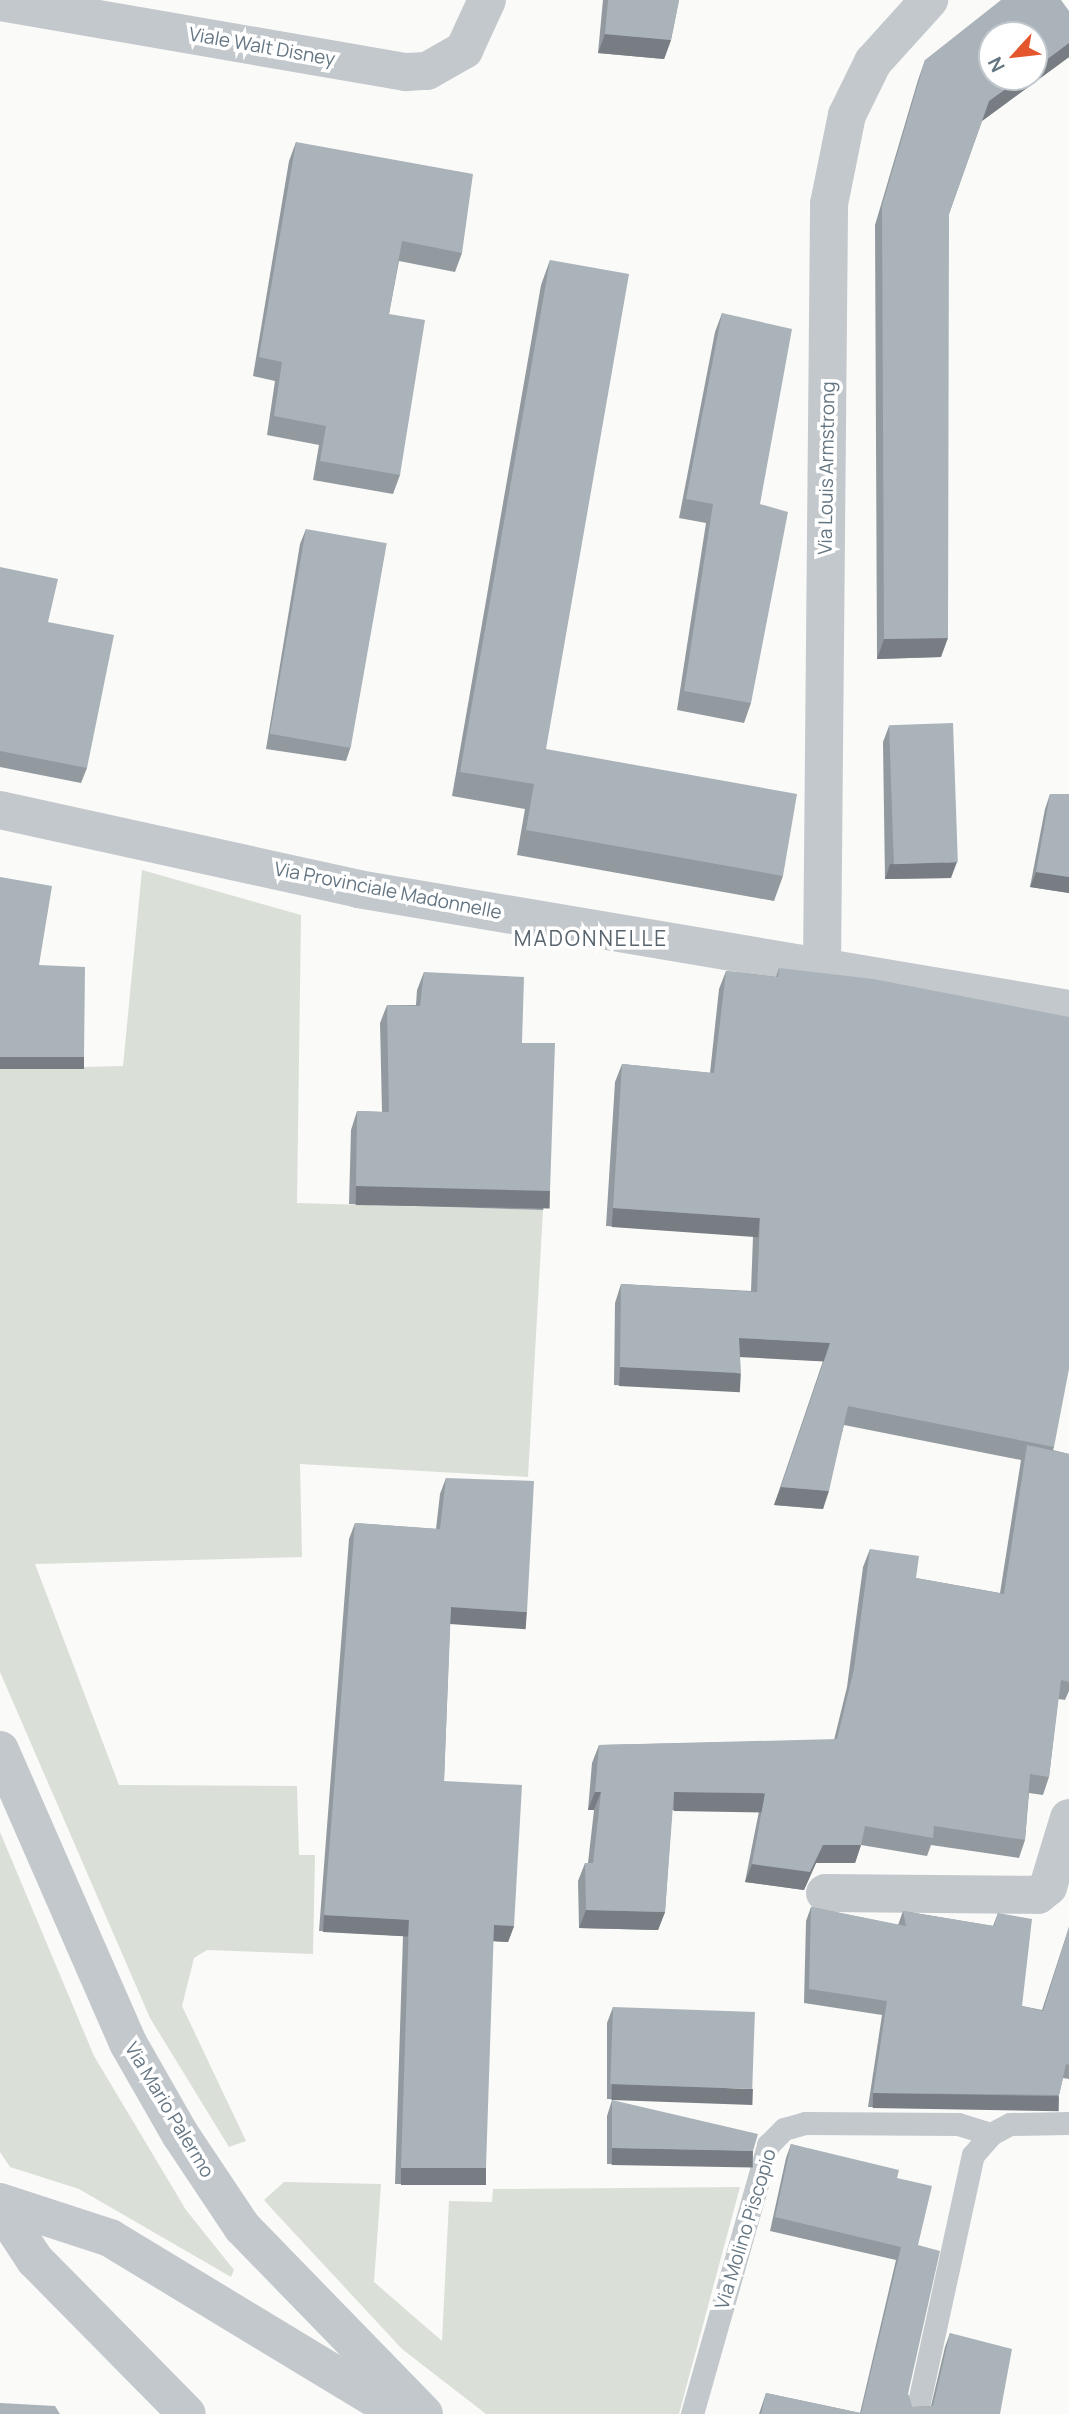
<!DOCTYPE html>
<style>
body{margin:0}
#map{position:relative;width:1069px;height:2414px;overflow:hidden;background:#fafaf8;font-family:Manrope,sans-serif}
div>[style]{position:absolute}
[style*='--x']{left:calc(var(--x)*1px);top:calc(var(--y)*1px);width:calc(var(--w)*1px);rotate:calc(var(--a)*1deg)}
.green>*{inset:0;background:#dadfd7}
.service>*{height:23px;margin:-11.5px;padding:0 11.5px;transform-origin:11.5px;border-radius:11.5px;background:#c3c8cc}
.minor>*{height:38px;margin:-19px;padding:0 19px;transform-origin:19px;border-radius:19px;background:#c3c8cc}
.tertiary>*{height:38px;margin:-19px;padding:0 19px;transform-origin:19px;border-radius:19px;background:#c3c8cc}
.wall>*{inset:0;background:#929a9f}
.shaded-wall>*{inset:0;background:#777d82;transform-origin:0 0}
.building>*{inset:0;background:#aab3b9;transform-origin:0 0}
span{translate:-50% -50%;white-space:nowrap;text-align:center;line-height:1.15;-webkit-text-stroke:7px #fff;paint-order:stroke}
.street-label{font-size:19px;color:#657683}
.neighbourhood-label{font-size:21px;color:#57646e;letter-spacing:2px}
.north{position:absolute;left:978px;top:21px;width:70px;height:70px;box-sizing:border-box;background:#fff;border:2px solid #c1c8cd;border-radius:50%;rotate:243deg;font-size:19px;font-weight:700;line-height:28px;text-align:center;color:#657683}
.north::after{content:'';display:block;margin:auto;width:24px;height:32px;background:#e4572e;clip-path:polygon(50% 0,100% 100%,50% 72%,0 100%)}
</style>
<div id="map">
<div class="green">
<i style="clip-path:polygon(142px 870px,301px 915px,297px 1203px,543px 1210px,528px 1477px,300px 1464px,302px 1557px,35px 1564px,119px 1785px,297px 1786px,299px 1855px,315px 1855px,313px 1954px,207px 1950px,194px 1958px,182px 2006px,246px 2141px,229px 2147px,150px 2018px,0 1672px,0 1069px,123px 1066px)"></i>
<i style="clip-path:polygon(0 1832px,94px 2056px,186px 2210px,234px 2270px,231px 2277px,79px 2189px,10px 2167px,0 2152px)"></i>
<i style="clip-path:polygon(284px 2182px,381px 2184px,374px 2282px,442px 2341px,449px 2201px,492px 2202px,493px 2189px,740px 2187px,679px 2414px,486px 2414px,402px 2349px,272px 2209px,264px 2200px)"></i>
</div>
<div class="service">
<i style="--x:917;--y:2411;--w:262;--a:-77.7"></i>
<i style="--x:973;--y:2155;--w:28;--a:-49"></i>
<i style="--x:692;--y:2414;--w:280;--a:-74.2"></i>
<i style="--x:768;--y:2145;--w:23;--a:-45"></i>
<i style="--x:784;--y:2129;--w:22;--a:-16"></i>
<i style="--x:805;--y:2123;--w:153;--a:0.4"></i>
<i style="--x:958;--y:2124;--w:34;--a:17"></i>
<i style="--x:991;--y:2134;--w:21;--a:-28"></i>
<i style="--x:1010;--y:2124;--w:59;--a:-1"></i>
</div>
<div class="minor">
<i style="--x:0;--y:2;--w:412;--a:9.8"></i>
<i style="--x:406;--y:72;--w:21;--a:-3"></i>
<i style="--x:427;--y:71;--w:43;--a:-29.6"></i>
<i style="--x:464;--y:50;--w:55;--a:-65.3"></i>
<i style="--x:0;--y:810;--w:367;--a:12.4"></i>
<i style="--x:358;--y:889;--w:721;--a:9.58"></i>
<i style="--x:822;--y:967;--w:763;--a:-89.47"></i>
<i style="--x:829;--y:204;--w:91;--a:-78.6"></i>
<i style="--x:847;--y:115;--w:59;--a:-63.9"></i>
<i style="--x:873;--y:62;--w:84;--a:-47.9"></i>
<i style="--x:825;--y:1893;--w:213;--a:0.5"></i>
<i style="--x:1038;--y:1895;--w:13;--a:-39"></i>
<i style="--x:1048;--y:1887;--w:72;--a:-73.1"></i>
</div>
<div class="tertiary">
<i style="--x:0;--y:1750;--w:320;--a:66.4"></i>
<i style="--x:128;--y:2043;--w:105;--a:60.3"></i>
<i style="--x:180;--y:2134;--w:112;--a:56.3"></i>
<i style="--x:242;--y:2227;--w:261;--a:45.8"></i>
<i style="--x:0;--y:2202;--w:116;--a:18.1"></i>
<i style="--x:110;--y:2238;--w:334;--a:31.2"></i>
<i style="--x:0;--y:2207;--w:64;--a:56.6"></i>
<i style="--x:35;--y:2260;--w:216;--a:45.4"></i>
</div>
<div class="wall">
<i style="clip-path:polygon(603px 0,679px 0,671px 40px,664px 59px,598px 53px)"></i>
<i style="clip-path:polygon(1069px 11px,1069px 57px,982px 121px,949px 214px,941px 657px,877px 659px,875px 225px,918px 80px,925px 60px)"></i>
<i style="clip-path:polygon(296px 142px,462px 253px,455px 272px,399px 261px,389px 314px,400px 475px,393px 494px,313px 480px,319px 445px,267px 435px,275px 381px,253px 376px,289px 161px)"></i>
<i style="clip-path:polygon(550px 260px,546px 749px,783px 876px,774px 901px,517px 855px,525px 809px,452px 796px,541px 285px)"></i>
<i style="clip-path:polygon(722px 313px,760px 504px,751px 703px,744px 723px,677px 710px,706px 523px,679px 518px,715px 332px)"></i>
<i style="clip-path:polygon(306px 529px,351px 746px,346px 761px,266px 749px,300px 544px)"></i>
<i style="clip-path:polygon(0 567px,48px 622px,87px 768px,81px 783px,0 767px)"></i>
<i style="clip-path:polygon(889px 726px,951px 878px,885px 879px,883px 742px)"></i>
<i style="clip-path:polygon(1050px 794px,1069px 794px,1069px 893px,1030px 887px,1045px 809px)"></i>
<i style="clip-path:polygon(779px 968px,1054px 1447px,1053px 1450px,1069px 1454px,1069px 1691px,1065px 1700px,1058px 1699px,1049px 1777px,1043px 1795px,1029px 1793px,1025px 1840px,1019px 1858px,931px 1845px,927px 1856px,861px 1845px,855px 1863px,816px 1863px,804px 1890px,745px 1882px,759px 1811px,672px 1810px,665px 1912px,658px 1930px,579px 1928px,578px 1881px,585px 1863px,588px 1863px,594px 1810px,588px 1810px,592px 1763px,599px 1745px,834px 1740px,847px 1687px,863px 1567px,870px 1549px,916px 1578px,1000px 1593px,1021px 1460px,844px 1425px,823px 1509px,774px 1505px,823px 1361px,740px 1356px,734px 1391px,614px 1385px,615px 1303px,621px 1284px,751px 1291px,753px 1236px,606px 1226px,615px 1082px,622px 1064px,710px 1073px,719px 989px,726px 971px,776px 977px)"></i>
<i style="clip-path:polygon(424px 972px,522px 1043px,550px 1191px,543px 1210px,349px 1204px,351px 1130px,357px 1111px,382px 1112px,380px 1023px,387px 1005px,416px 1005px,417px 990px)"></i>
<i style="clip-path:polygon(446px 1478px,527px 1612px,522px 1628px,450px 1623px,444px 1781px,514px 1926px,508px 1942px,493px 1941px,480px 2184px,395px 2184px,403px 1936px,319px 1931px,349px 1539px,355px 1523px,436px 1529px,440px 1494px)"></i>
<i style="clip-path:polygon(811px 1907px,898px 1925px,903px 1911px,993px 1926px,998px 1913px,1022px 2006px,1042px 2010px,1069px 1927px,1069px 2079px,1063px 2078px,1059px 2095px,1054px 2109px,868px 2107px,882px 2015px,804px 2003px,806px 1921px)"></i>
<i style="clip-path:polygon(613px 2007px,747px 2103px,607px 2099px,607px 2023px)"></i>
<i style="clip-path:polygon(612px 2100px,747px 2166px,607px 2164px,607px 2116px)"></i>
<i style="clip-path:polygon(791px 2144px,897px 2178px,918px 2245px,908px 2394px,912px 2407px,931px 2406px,945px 2347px,950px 2333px,1000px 2414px,759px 2414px,766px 2393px,860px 2413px,896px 2260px,770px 2231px,786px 2158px)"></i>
</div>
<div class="shaded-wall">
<i style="clip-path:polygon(605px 34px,671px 40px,664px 59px,598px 53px)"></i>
<i style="clip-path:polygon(1069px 43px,1069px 57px,982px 121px,989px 101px,1022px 77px,1034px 77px,1034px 69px)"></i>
<i style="clip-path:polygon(948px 638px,941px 657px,877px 659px,884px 639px)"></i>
<i style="clip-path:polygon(957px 862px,951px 878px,885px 879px,890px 864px)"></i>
<i style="clip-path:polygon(1036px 872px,1069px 877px,1069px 893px,1030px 887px)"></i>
<i style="left:0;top:1057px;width:84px;height:12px"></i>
<i style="left:356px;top:1186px;width:194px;height:19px;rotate:1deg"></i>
<i style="left:613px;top:1208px;width:147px;height:19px;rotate:4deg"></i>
<i style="left:739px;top:1338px;width:91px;height:19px;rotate:3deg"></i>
<i style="left:620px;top:1367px;width:121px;height:19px;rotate:3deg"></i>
<i style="clip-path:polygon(781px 1487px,829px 1491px,823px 1509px,774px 1505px)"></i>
<i style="left:451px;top:1607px;width:76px;height:17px;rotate:4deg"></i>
<i style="clip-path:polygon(595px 1792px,601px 1792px,594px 1810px,588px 1810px)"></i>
<i style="left:674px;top:1792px;width:91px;height:19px;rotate:1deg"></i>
<i style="clip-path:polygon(823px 1845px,861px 1845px,855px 1863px,816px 1863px,804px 1890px,745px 1882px,752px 1864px)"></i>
<i style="clip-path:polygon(586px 1910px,665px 1912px,658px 1930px,579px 1928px)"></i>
<i style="left:324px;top:1915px;width:85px;height:17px;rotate:3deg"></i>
<i style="clip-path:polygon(494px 1925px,514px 1926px,508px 1942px,488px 1941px)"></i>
<i style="left:612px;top:2084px;width:141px;height:16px;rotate:2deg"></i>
<i style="left:873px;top:2093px;width:186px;height:15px;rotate:1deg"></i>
<i style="left:612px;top:2148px;width:141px;height:17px;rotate:1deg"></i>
<i style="left:401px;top:2168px;width:85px;height:17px"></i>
</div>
<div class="building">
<i style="clip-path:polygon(608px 0,679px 0,671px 40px,605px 34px)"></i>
<i style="clip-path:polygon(1001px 0,1061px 0,1069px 11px,1069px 43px,1034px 69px,1034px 35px,992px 35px,992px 77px,1022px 77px,989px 101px,949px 214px,948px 638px,884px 639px,882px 206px,925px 60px)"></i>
<i style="clip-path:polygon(296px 142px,473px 174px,462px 253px,402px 241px,389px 314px,425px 320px,400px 475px,320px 461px,326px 426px,274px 416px,282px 362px,259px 357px)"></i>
<i style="clip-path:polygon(550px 260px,629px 274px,546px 749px,797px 794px,783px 876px,526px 830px,534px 784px,460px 772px)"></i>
<i style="clip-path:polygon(722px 313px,792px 329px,760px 504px,788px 512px,751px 703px,684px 691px,713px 504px,686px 499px)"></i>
<i style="left:306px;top:529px;width:82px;height:208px;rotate:10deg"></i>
<i style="clip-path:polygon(0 567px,58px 579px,48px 622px,114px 635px,87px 768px,0 751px)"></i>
<i style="left:953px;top:723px;width:139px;height:64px;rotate:88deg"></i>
<i style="clip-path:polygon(1050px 794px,1069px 794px,1069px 877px,1036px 872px)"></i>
<i style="clip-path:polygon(0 877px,52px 886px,39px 965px,85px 967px,84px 1057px,0 1057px)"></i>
<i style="clip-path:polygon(779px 968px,873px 979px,1069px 1017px,1069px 1369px,1054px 1447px,848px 1406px,829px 1491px,781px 1487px,830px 1343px,739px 1338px,741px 1373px,620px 1367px,621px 1284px,757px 1292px,760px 1218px,613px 1208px,622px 1064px,714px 1073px,726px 971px,778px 977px)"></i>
<i style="clip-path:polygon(424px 972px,524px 977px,522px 1043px,555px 1043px,550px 1191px,356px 1186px,357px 1111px,389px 1112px,387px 1005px,420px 1006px)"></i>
<i style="clip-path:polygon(1027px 1445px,1069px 1454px,1069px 1682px,1061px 1680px,1049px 1777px,1030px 1774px,1025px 1840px,934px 1826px,933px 1838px,865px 1826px,861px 1845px,823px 1845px,810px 1872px,752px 1864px,765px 1793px,674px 1792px,665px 1912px,586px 1910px,585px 1863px,593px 1863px,601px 1792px,595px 1792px,599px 1745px,837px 1739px,854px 1669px,870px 1549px,919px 1556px,916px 1578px,1004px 1594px)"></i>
<i style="clip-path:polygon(446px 1478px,534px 1481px,527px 1612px,451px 1607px,444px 1781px,522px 1785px,514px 1926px,494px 1925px,486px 2168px,401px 2168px,409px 1920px,324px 1915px,355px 1523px,440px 1529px)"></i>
<i style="clip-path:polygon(811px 1907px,906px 1926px,903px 1911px,994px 1926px,998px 1913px,1032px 1919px,1022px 2006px,1043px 2011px,1069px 1927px,1069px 2065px,1066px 2064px,1059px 2095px,873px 2093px,887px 2001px,809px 1989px)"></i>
<i style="left:613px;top:2007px;width:142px;height:77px;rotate:2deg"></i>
<i style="clip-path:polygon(612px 2100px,758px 2134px,753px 2151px,612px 2148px)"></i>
<i style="clip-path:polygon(791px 2144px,899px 2170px,897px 2178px,932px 2186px,918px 2245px,940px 2251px,908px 2394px,912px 2407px,933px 2406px,950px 2333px,1012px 2349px,1000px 2414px,761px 2414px,766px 2393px,861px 2413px,901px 2247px,775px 2217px)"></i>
<i style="clip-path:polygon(0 2403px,55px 2406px,60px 2414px,0 2414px)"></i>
</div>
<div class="street-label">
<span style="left:262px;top:47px;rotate:10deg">Viale Walt Disney</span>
<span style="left:827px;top:468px;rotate:-89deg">Via Louis Armstrong</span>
<span style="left:388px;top:891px;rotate:11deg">Via Provinciale Madonnelle</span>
<span style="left:169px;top:2110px;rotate:59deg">Via Mario Palermo</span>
<span style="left:746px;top:2229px;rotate:-73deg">Via Molino Piscopio</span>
</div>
<div class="neighbourhood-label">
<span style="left:591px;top:938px">MADONNELLE</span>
</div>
<div class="north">N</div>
</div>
